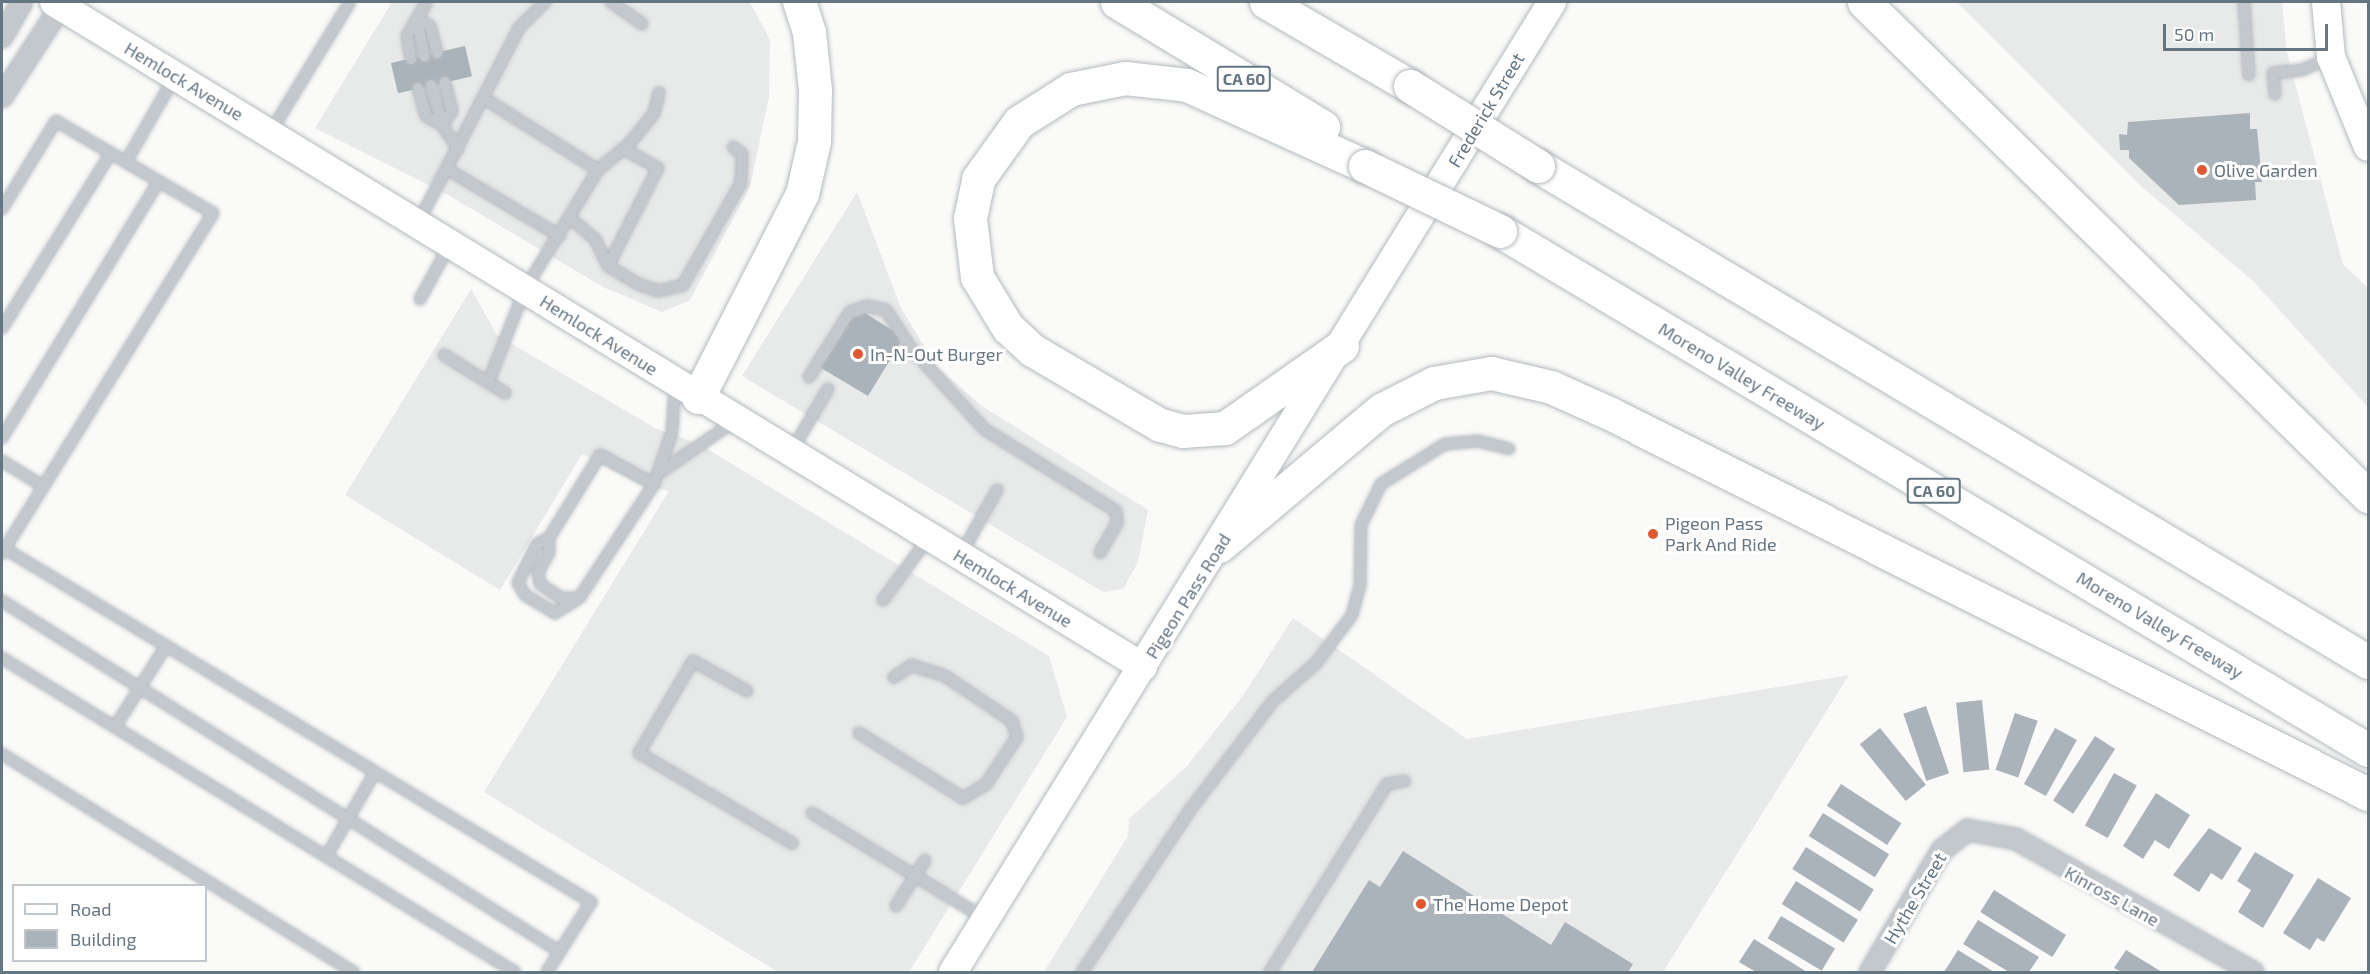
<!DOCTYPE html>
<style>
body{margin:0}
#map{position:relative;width:2370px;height:974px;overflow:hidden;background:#fafaf8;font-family:"Exo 2",sans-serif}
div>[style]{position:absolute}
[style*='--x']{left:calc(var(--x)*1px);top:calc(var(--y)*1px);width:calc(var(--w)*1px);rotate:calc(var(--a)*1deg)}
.built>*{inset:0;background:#e8e9e9}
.building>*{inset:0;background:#aab3b9;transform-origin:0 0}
.roads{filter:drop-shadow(0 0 2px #b3babf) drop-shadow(0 0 2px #b3babf)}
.lane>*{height:10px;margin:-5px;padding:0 5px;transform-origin:5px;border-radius:5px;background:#c3c8cc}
.street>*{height:20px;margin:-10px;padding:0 10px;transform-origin:10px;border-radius:10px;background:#c3c8cc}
.secondary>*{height:28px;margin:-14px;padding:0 14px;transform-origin:14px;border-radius:14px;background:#fff}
.highway>*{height:33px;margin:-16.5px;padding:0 16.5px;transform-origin:16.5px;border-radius:16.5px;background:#fff}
.bridges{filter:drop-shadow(0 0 2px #b4b9bd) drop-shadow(0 0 2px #b4b9bd)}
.highway-bridge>*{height:33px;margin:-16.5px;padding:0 16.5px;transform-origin:16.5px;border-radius:16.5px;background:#fff}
.dots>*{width:16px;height:16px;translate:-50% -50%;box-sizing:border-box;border:3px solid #fff;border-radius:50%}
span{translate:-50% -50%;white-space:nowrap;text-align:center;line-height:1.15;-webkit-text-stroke:6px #fff;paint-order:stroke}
.shield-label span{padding:2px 4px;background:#fff;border:2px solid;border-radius:4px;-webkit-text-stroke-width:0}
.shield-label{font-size:16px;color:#657683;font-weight:700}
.street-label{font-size:18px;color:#657683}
.poi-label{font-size:18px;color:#657683}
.left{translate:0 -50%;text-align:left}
.frame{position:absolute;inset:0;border:3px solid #657683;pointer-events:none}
.legend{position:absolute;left:12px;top:884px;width:195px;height:78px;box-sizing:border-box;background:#fff;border:2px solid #c1c8cd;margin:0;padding:8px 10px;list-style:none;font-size:18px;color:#657683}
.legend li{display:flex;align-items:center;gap:12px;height:30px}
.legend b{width:30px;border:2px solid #c1c8cd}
.scale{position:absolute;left:2163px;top:24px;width:165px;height:27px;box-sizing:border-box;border:3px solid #657683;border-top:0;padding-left:8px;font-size:18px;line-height:21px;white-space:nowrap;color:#657683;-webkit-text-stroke:4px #fff;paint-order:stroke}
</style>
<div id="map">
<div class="built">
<i style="clip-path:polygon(392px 2px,750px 2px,770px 40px,769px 97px,750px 187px,690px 300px,662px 312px,603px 287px,450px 196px,315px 128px)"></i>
<i style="clip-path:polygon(1957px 2px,2282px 2px,2287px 53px,2343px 264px,2368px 288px,2368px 407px,2253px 281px,2142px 187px)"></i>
<i style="clip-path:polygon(857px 192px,901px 308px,937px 367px,982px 406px,1148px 510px,1138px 562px,1123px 589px,1103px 592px,742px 376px)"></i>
<i style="clip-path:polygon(471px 289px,497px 335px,655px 428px,699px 444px,1049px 656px,1067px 717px,909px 972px,778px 972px,484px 792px,669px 491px,637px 484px,582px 454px,500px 590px,345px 495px)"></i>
<i style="clip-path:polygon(1293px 618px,1467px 739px,1849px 675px,1663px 972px,1044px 972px,1128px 836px,1129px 819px,1187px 766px,1242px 697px)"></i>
</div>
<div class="building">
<i style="left:465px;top:46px;width:31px;height:76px;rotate:77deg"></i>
<i style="clip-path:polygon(2250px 113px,2250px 129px,2257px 129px,2262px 182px,2255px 182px,2256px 200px,2179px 205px,2129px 158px,2129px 150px,2120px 150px,2119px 134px,2127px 135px,2128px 122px)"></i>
<i style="clip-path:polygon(865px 313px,897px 333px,901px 342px,868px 396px,816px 365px,842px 322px)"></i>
<i style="left:1982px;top:700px;width:70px;height:26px;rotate:84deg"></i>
<i style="left:1926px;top:706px;width:71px;height:24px;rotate:71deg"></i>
<i style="left:2015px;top:713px;width:24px;height:60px;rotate:19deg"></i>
<i style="left:1880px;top:728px;width:73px;height:26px;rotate:51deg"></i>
<i style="left:2055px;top:728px;width:25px;height:64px;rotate:29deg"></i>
<i style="left:2095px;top:736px;width:24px;height:77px;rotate:33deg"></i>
<i style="left:2114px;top:773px;width:26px;height:60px;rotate:29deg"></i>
<i style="left:1841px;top:784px;width:72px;height:26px;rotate:33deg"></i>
<i style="clip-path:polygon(2156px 793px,2190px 815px,2169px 849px,2155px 840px,2143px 859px,2123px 846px)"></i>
<i style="left:1823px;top:813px;width:78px;height:27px;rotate:32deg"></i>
<i style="clip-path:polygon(2209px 828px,2242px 848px,2222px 880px,2211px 873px,2199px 892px,2173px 875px)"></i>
<i style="left:1806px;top:847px;width:80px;height:26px;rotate:32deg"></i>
<i style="clip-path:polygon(1403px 851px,1551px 945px,1565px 922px,1633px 964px,1628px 972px,1312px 972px,1369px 880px,1380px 887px)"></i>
<i style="clip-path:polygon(2255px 852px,2294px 875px,2263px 928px,2238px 912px,2251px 890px,2237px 881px)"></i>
<i style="clip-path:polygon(2318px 878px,2351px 898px,2324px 942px,2317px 938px,2310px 950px,2283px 933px)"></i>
<i style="left:1796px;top:881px;width:73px;height:27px;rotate:32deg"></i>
<i style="left:1994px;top:890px;width:85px;height:26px;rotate:32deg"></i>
<i style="left:1781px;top:916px;width:63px;height:26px;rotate:31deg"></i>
<i style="clip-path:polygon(1978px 920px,2039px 957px,2029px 972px,2009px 972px,1963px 944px)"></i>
<i style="clip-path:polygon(1754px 939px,1807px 972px,1756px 972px,1739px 962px)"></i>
<i style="clip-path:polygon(1958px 950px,1994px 972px,1944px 972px)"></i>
<i style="clip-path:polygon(2126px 950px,2162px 972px,2122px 972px,2114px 968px)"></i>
</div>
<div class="roads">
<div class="lane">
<i style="--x:611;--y:2;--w:38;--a:35"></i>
<i style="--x:2244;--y:2;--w:73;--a:86.1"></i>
<i style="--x:417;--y:19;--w:15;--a:28"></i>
<i style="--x:430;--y:26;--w:28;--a:75"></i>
<i style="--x:417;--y:19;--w:38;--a:79"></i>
<i style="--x:411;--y:59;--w:23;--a:-100"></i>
<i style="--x:407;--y:36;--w:39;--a:-60"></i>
<i style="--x:431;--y:85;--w:41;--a:74.6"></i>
<i style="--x:442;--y:125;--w:29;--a:56"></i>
<i style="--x:418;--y:88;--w:29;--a:74"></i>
<i style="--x:426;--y:116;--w:18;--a:29"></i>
<i style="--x:2275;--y:94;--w:21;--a:-95"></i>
<i style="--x:2273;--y:73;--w:29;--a:-6"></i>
<i style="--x:2302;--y:70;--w:30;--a:-24"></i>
<i style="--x:485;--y:99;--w:133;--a:32.1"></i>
<i style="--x:442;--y:125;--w:17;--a:-54"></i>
<i style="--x:452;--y:111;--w:30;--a:-104"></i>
<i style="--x:270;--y:133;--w:153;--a:-58.6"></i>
<i style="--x:126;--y:162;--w:99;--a:-60.3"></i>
<i style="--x:447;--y:169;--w:131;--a:30.7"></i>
<i style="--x:2;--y:209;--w:103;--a:-58.5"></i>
<i style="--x:56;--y:121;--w:182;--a:30.4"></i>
<i style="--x:213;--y:213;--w:400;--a:121.8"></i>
<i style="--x:570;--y:218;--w:33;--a:40"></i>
<i style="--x:595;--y:239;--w:30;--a:64"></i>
<i style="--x:608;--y:266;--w:35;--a:31"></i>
<i style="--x:638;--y:284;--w:21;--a:19"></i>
<i style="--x:658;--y:291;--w:26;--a:-13"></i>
<i style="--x:683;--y:285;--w:117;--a:-60.4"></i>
<i style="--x:741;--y:183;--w:29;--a:-88"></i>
<i style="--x:742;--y:154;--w:11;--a:-142"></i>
<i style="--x:418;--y:223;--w:220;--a:-62.6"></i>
<i style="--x:519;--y:28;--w:37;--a:-45"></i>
<i style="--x:608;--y:266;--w:110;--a:-63"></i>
<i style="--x:658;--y:168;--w:39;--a:-151"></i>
<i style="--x:420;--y:299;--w:60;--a:-61.3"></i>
<i style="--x:2;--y:328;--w:206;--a:-58.1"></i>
<i style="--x:444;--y:355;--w:72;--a:31.9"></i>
<i style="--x:809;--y:377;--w:77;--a:-57.8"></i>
<i style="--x:850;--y:312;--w:18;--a:-19"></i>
<i style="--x:867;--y:306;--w:19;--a:12"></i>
<i style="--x:886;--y:310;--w:44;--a:57"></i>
<i style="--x:910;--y:347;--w:110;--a:47.9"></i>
<i style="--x:984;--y:429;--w:155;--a:31.8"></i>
<i style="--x:1116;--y:511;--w:12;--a:85"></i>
<i style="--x:1117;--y:523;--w:34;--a:120"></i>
<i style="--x:488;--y:383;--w:101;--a:-68.5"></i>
<i style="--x:525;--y:289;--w:140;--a:-58.5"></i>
<i style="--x:598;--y:170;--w:42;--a:-40.2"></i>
<i style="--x:630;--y:143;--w:38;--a:-51"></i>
<i style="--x:654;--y:113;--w:21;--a:-76"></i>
<i style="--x:2;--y:438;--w:301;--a:-58.6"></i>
<i style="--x:791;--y:452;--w:73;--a:-59.6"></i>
<i style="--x:2;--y:461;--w:48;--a:31.4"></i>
<i style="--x:662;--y:471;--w:88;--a:-34.4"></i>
<i style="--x:654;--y:484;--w:136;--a:123.3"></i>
<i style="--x:579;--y:598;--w:18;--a:180"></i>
<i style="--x:561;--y:598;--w:25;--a:-146"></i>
<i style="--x:540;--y:584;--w:12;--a:-99"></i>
<i style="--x:538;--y:572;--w:22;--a:-60"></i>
<i style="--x:549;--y:553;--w:15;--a:-90"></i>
<i style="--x:549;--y:538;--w:97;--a:-58.4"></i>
<i style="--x:600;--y:455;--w:61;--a:28.2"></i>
<i style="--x:654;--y:484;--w:55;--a:-70.9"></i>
<i style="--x:672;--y:432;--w:47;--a:-86.3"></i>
<i style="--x:549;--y:538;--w:13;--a:153"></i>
<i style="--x:537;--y:544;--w:43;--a:116"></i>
<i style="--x:518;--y:583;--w:14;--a:60"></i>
<i style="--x:525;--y:595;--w:35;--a:31"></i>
<i style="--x:555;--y:613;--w:28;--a:-32"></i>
<i style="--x:2;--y:547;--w:688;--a:31.08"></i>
<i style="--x:591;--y:902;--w:83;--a:122.2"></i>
<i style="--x:960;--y:556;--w:76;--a:-60.7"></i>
<i style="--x:883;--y:600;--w:78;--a:-53.9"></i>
<i style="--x:2;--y:601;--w:659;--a:32.17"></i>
<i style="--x:2;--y:658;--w:601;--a:31.47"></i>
<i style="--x:747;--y:691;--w:62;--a:-150.9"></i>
<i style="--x:693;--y:661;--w:107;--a:120.4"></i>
<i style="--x:639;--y:753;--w:178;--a:30.5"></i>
<i style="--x:115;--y:727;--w:96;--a:-57.8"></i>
<i style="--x:859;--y:733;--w:123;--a:32"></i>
<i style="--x:963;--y:798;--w:27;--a:-31"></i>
<i style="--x:986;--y:784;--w:56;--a:-56.6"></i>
<i style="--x:1017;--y:737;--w:17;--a:-107"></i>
<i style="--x:1012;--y:721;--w:81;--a:-146.1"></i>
<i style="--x:945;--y:676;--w:35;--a:-162"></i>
<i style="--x:912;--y:665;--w:22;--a:146"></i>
<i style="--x:2;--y:754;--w:414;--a:31.8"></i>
<i style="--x:812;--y:813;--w:202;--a:31.4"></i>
<i style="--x:326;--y:857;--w:98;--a:-60"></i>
<i style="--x:896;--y:906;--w:54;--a:-57.8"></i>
<i style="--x:1082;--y:972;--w:195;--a:-56.3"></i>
<i style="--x:1190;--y:810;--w:137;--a:-52.7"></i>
<i style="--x:1273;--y:701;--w:57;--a:-41.5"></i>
<i style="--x:1316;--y:663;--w:60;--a:-53.1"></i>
<i style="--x:1352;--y:615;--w:30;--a:-75"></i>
<i style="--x:1360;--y:586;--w:61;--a:-89.1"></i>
<i style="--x:1361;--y:525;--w:46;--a:-64"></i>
<i style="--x:1381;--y:484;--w:75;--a:-32"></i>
<i style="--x:1445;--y:444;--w:33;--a:-5"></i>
<i style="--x:1478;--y:441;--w:32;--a:14"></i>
<i style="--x:1270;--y:972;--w:221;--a:-58.1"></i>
<i style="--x:1387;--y:784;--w:18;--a:-9"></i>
</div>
<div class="street">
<i style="--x:2;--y:37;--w:40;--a:-60.3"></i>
<i style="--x:2;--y:97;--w:108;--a:-57"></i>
<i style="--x:1870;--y:972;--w:142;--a:-59.5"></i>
<i style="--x:1942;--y:850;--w:33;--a:-38"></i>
<i style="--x:1968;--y:830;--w:49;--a:10.6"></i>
<i style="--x:2016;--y:839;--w:272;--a:29.3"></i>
</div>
<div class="secondary">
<i style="--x:54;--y:2;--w:1276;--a:31.41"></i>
<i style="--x:2326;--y:2;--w:55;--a:84.8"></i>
<i style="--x:2331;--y:57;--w:97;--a:67.7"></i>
<i style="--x:953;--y:972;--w:1140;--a:-58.3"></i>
</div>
<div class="highway">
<i style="--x:1117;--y:2;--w:241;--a:31.2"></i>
<i style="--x:1266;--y:2;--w:167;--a:30.3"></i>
<i style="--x:1864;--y:2;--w:706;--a:44.43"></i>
<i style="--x:1538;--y:166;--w:967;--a:30.86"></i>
<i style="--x:1500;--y:231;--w:1011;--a:30.88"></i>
<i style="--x:1342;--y:346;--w:143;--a:145"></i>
<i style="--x:1225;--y:428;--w:42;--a:175.9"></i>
<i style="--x:1183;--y:431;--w:24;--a:-165"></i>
<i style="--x:1160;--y:425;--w:148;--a:-149.6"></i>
<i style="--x:1032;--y:350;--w:33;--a:-137"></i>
<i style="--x:1008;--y:328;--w:60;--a:-121.3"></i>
<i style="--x:977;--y:277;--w:59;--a:-96.8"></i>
<i style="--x:970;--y:218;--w:40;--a:-78"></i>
<i style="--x:978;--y:179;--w:70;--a:-54.3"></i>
<i style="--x:1019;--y:122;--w:62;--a:-32.4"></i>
<i style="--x:1071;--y:89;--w:55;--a:-11.5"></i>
<i style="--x:1125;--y:78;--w:62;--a:6.4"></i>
<i style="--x:1187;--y:85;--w:196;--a:24.5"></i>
<i style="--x:698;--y:397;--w:228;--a:-62.9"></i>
<i style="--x:802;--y:194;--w:54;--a:-77.2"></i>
<i style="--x:814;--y:141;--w:51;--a:-88.9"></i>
<i style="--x:815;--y:90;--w:58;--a:-95.9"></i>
<i style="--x:809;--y:32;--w:32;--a:-108"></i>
<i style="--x:1219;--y:546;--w:212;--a:-40"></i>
<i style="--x:1381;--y:410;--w:59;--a:-27"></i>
<i style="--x:1434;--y:383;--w:58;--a:-10"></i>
<i style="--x:1491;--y:373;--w:62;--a:13.1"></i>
<i style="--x:1551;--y:387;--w:66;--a:24.2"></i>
<i style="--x:1611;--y:414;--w:847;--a:26.66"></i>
</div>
</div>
<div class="bridges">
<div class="highway-bridge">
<i style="--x:1410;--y:86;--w:151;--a:32"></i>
<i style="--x:1365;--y:166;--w:150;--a:25.7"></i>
</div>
</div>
<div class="dots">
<i style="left:2202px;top:170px;background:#e4572e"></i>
<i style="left:858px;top:354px;background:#e4572e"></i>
<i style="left:1653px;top:534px;background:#e4572e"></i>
<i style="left:1421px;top:904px;background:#e4572e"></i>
</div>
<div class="shield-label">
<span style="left:1244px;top:79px">CA 60</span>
<span style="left:1934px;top:491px">CA 60</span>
</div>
<div class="street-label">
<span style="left:184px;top:81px;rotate:31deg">Hemlock Avenue</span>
<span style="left:1486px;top:110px;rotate:-59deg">Frederick Street</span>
<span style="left:599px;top:335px;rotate:32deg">Hemlock Avenue</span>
<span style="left:1742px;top:376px;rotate:31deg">Moreno Valley Freeway</span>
<span style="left:1013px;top:588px;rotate:31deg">Hemlock Avenue</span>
<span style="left:1188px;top:596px;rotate:-58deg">Pigeon Pass Road</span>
<span style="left:2160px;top:625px;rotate:31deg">Moreno Valley Freeway</span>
<span style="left:2112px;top:896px;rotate:29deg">Kinross Lane</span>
<span style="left:1915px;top:898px;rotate:-59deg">Hythe Street</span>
</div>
<div class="poi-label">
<span class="left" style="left:2214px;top:170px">Olive Garden</span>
<span class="left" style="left:870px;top:354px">In-N-Out Burger</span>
<span class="left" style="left:1665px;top:534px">Pigeon Pass<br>Park And Ride</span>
<span class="left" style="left:1433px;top:904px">The Home Depot</span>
</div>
<div class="frame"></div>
<ul class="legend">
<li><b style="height:8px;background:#fff"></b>Road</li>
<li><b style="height:16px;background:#aab3b9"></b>Building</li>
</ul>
<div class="scale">50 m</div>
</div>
